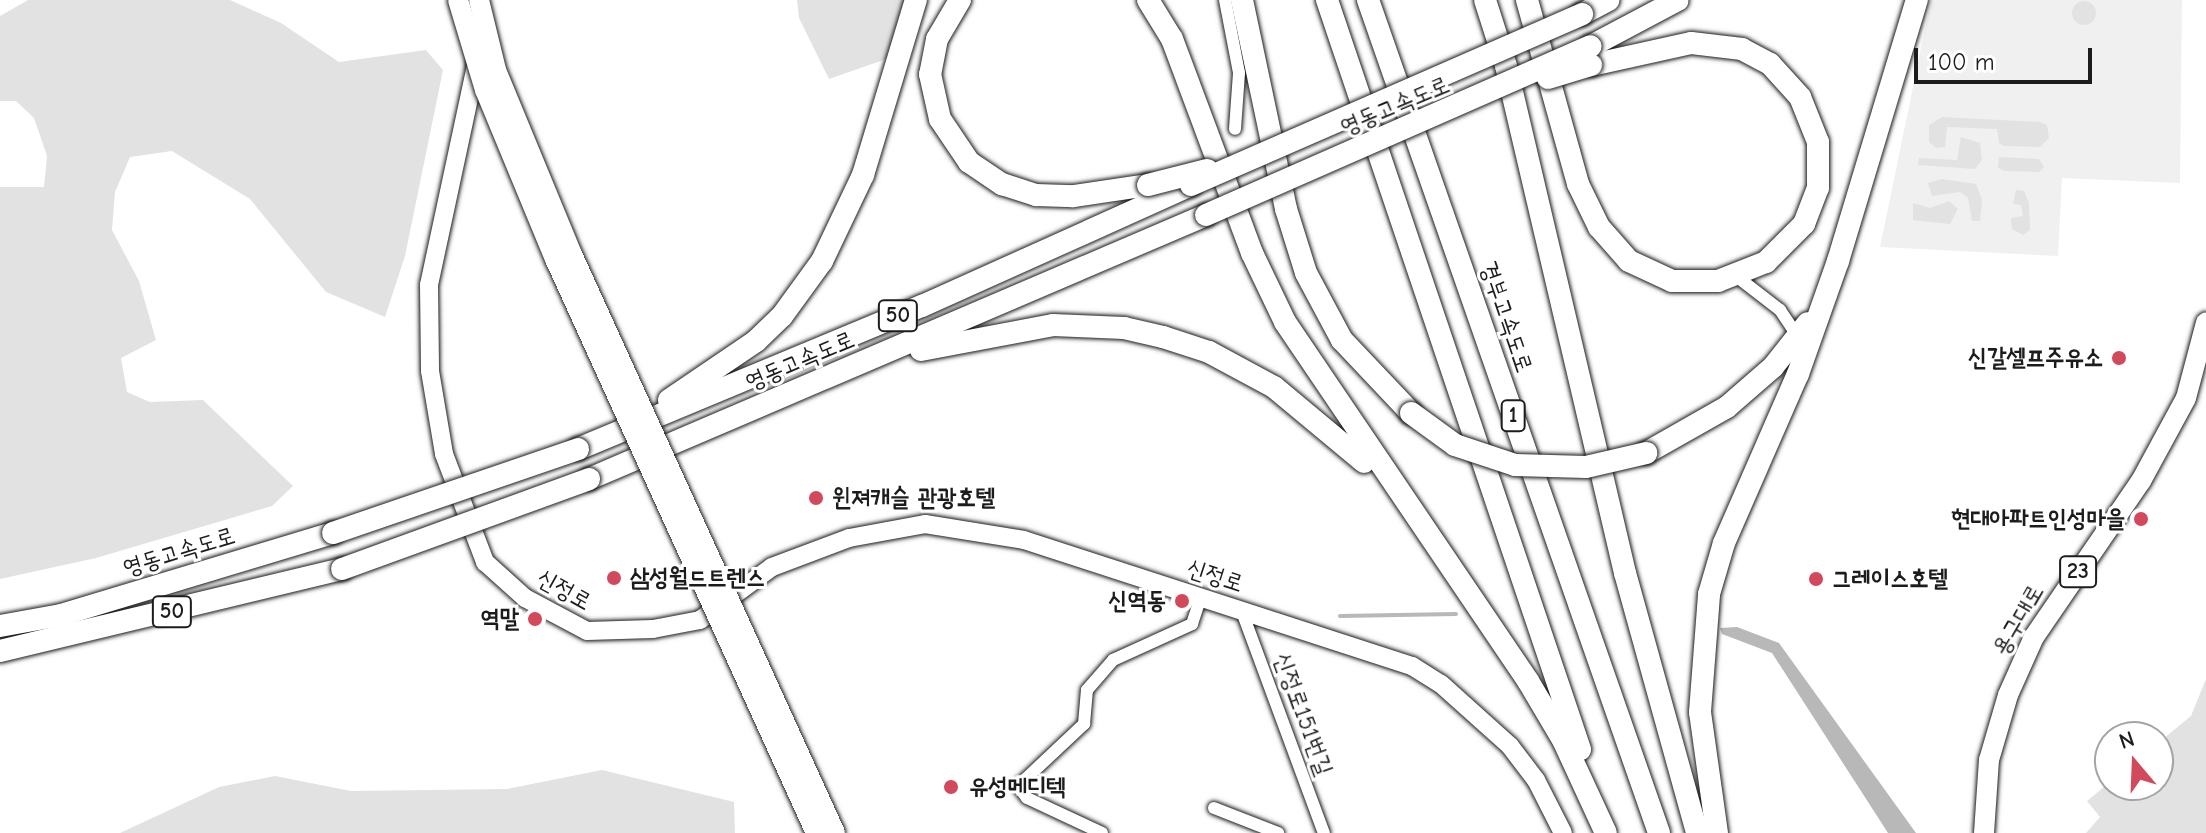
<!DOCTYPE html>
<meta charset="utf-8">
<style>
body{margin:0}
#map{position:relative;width:2206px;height:833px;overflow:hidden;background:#fff;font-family:"Comic Neue","Poor Story",sans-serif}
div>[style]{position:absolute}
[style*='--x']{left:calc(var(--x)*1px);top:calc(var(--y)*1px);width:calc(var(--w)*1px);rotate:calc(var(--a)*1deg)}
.built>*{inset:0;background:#f0f0f0}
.green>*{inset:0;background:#e2e2e2}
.round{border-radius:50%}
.water>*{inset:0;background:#b8b8b8}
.stream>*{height:4px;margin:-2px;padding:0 2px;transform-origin:2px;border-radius:2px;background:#b8b8b8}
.roads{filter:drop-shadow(0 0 2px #1c1c1c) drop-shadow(0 0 2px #1c1c1c)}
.street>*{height:12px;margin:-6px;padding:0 6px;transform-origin:6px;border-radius:6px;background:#fff}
.secondary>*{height:18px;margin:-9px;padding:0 9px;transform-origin:9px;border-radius:9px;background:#fff}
.primary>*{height:20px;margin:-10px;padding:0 10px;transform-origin:10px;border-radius:10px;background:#fff}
.highway>*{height:22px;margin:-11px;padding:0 11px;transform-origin:11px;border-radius:11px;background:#fff}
.bridges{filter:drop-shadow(0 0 2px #1c1c1c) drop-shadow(0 0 2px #1c1c1c)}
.primary-bridge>*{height:20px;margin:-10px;padding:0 10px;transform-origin:10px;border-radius:10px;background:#fff}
.highway-bridge>*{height:22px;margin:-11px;padding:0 11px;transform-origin:11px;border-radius:11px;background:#fff}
.dots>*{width:22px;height:22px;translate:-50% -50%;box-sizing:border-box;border:4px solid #fff;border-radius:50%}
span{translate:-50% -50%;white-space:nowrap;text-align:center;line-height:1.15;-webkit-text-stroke:6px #fff;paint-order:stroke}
.shield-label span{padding:2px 6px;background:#fff;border:2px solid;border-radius:6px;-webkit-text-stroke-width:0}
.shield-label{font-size:22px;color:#1c1c1c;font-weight:700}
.street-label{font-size:24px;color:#1c1c1c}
.poi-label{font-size:24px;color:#1c1c1c;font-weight:700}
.right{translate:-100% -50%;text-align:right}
.left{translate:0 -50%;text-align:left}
.north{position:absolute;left:2094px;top:721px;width:80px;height:80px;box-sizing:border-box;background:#fff;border:2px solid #a4a4a4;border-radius:50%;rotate:341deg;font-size:22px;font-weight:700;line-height:32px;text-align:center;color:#1c1c1c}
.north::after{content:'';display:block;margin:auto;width:28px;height:36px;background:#d1495b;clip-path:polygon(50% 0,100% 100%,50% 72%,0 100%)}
.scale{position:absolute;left:1914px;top:48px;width:178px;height:36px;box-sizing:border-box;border:4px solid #1c1c1c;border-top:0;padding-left:10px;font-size:24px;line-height:28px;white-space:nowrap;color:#1c1c1c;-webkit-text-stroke:6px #fff;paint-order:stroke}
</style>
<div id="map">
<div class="built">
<i style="clip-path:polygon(1931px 0,2182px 0,2180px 183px,2062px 178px,2058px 256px,1880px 247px)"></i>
</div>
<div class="green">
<i style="clip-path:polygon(28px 0,230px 0,281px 23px,339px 62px,426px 50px,443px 70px,405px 256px,385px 317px,326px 292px,250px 199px,172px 151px,130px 157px,115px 192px,112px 230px,139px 281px,156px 340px,121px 358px,127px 392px,150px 402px,203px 400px,293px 486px,272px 506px,96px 558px,0 579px,0 187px,44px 187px,47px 156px,34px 118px,16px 101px,0 101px,0 16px)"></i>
<i style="clip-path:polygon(797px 0,910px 0,889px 58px,829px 79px,799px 18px)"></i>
<i class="round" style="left:2072px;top:1px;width:24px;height:24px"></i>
<i style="clip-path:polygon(1942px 117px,2040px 122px,2047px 125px,2049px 138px,2040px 147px,2004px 146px,1999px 143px,1997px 129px,1947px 127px,1945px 147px,1936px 148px,1929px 142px,1929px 125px)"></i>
<i style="clip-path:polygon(1961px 137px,1980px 143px,1982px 160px,1975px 169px,1918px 165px,1919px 158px,1957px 160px)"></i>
<i style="clip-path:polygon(1999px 157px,2039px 159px,2044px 167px,2039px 172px,2005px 171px,1998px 168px)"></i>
<i style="clip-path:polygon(1942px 179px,1976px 184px,1982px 200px,1980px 221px,1972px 221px,1968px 198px,1960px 192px,1932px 196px,1928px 183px)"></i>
<i style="clip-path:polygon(2016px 190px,2024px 191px,2029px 203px,2030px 230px,2023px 235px,2012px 229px,2011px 218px,2023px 216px,2021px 205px,2013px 204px)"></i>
<i style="clip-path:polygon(1949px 201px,1958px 209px,1950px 224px,1913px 220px,1913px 203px,1930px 208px)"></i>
<i style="clip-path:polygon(2206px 679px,2206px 833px,2086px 833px,2100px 817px,2087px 801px,2110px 782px,2158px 785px,2158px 743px,2191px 716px)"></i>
<i style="clip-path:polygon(602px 770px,734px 802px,735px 833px,120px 833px,219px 787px,275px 776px,351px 791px,507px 789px)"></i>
</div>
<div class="water">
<i style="clip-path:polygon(1737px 627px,1779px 643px,1916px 833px,1888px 833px,1772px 653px,1722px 634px,1720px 628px)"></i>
</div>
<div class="stream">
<i style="--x:1340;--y:616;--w:116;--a:-1"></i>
</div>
<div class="roads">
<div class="street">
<i style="--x:1225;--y:0;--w:74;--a:79.1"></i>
<i style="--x:1239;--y:73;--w:56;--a:94.1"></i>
<i style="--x:1736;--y:276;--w:56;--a:37.7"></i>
<i style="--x:1780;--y:310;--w:32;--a:56"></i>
<i style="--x:1241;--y:609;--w:239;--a:69.7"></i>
<i style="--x:1214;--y:808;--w:69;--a:21.3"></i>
<i style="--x:1102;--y:833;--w:83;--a:-155"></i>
<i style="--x:1027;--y:798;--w:15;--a:-127"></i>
<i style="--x:1018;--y:786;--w:91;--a:-43.2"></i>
<i style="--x:1084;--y:724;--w:34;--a:-85"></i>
<i style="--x:1087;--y:690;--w:40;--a:-49"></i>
<i style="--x:1113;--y:660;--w:87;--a:-24.5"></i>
<i style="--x:1192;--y:624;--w:28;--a:-72"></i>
</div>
<div class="secondary">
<i style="--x:477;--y:61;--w:229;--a:102.1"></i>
<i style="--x:429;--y:285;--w:86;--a:89.3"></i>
<i style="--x:430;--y:371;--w:84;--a:80.4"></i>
<i style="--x:444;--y:454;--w:116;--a:69.2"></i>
<i style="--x:485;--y:562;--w:54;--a:42"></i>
<i style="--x:525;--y:598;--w:70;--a:28"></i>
<i style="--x:587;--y:631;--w:66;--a:-1.7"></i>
<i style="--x:653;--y:629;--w:48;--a:-10.8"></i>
<i style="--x:700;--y:620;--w:89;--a:-36.4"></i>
<i style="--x:772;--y:567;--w:82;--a:-20.6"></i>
<i style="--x:849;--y:538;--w:77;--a:-10.4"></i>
<i style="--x:925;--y:524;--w:100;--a:9.2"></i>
<i style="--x:1024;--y:540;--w:408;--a:18"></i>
<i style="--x:1412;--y:666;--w:34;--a:32"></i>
<i style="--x:1441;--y:684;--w:93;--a:41.9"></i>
<i style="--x:1510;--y:746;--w:43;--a:52.6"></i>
<i style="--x:1536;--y:780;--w:59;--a:63"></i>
</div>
<div class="primary">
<i style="--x:1984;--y:833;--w:73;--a:-86.1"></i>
<i style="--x:1989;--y:760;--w:68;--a:-73.7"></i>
<i style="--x:2008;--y:695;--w:64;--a:-65.9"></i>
<i style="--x:2034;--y:637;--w:189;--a:-55.6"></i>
<i style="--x:2141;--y:481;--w:94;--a:-61.5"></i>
<i style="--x:2186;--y:398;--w:78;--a:-75.1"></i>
</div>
<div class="highway">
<i style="--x:960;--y:0;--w:45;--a:120.5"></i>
<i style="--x:937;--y:39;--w:36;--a:101"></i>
<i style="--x:930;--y:74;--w:46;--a:77.5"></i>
<i style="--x:940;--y:119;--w:52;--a:56"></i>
<i style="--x:969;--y:162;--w:40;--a:34"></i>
<i style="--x:1002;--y:184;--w:36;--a:18"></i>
<i style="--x:1036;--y:195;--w:38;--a:2"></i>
<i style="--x:1074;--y:196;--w:75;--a:-8.5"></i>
<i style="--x:1148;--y:0;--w:46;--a:58.4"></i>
<i style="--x:1172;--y:39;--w:228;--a:69.5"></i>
<i style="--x:1252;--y:253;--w:76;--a:64.4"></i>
<i style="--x:1285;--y:322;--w:434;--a:55.9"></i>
<i style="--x:1528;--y:681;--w:69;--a:59.3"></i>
<i style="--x:1563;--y:740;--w:102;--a:65.2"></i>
<i style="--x:1242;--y:0;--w:214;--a:78.1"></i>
<i style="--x:1286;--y:209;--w:67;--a:72.6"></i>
<i style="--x:1306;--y:273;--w:76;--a:61.8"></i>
<i style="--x:1342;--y:340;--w:100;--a:46.6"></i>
<i style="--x:1327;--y:0;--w:791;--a:71.34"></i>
<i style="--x:1368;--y:0;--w:882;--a:70.74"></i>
<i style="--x:1485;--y:0;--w:69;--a:72.3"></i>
<i style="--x:1506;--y:66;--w:521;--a:76.79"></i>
<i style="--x:1625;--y:573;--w:270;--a:74.5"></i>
<i style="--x:1527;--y:0;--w:191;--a:74.5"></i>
<i style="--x:1578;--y:184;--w:48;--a:64"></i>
<i style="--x:1599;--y:227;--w:45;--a:48.6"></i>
<i style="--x:1629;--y:261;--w:47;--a:24.9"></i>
<i style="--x:1672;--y:281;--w:46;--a:0"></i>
<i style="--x:1718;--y:281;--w:52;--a:-21.6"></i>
<i style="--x:1766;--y:262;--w:54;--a:-45"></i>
<i style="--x:1804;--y:224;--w:39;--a:-69"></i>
<i style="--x:1818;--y:188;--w:46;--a:-90"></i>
<i style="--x:1818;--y:142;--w:48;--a:-111.8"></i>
<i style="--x:1800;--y:97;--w:45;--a:-132.3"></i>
<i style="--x:1770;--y:64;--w:32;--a:-152"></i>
<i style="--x:1742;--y:49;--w:51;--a:-173.3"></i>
<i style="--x:1691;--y:43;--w:102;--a:167.6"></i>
<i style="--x:1582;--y:14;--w:30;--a:-28"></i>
<i style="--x:1591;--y:46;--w:98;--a:-27.9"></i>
<i style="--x:921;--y:350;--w:134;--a:-10.7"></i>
<i style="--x:1053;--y:325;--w:71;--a:2.4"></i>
<i style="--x:1124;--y:328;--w:40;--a:13"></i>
<i style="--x:1163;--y:337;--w:48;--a:18.1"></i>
<i style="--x:1209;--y:352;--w:74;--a:28.3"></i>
<i style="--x:1274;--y:387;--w:117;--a:39.8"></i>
<i style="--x:669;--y:400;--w:105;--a:-34.1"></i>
<i style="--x:756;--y:341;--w:36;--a:-44"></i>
<i style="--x:782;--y:316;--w:68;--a:-54"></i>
<i style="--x:822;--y:261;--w:95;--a:-64.5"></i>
<i style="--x:863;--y:175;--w:183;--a:-73.2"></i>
<i style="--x:578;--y:449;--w:373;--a:-22.6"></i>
<i style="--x:922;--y:306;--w:295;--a:-24.2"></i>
<i style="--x:1646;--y:453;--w:93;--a:-29.6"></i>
<i style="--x:1727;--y:407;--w:61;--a:-41"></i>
<i style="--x:1773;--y:367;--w:56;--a:-51.5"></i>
<i style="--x:589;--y:479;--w:671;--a:-23.16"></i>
<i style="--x:0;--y:626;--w:62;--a:-10.2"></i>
<i style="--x:61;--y:615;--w:284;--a:-16.8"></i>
<i style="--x:0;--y:651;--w:352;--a:-13.5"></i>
<i style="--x:1717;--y:833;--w:122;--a:-98"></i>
<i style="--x:1700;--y:712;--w:118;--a:-85.6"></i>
<i style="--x:1709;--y:594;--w:53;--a:-73.6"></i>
<i style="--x:1724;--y:543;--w:184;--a:-66.4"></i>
<i style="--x:1798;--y:374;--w:120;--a:-70.5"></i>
<i style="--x:1838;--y:261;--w:273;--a:-73.2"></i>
</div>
</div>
<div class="bridges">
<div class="primary-bridge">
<i style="--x:458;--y:0;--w:94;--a:73.3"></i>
<i style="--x:485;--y:90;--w:183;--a:67.5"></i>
<i style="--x:555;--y:259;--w:631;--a:65.55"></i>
<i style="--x:479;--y:0;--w:72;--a:76.3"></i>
<i style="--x:496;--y:70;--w:197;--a:67.6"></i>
<i style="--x:571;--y:252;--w:638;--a:65.56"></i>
</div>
<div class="highway-bridge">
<i style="--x:1548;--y:78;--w:45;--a:-16.8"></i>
<i style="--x:1148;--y:185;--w:61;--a:-14.3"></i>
<i style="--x:1191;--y:185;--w:427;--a:-23.6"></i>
<i style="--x:1206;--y:215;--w:420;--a:-23.7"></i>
<i style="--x:1411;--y:413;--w:54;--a:36"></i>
<i style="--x:1455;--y:445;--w:63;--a:18.4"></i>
<i style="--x:1515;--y:465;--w:71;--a:1.6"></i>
<i style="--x:1586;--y:467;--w:62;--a:-13.1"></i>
<i style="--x:333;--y:533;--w:259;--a:-18.9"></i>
<i style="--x:342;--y:569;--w:263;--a:-20"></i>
</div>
</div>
<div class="dots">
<i style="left:2119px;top:358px;background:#d1495b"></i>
<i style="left:816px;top:498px;background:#d1495b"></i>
<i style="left:2141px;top:519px;background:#d1495b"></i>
<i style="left:614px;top:578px;background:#d1495b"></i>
<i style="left:1816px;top:579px;background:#d1495b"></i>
<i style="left:1182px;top:601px;background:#d1495b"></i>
<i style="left:535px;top:619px;background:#d1495b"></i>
<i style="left:951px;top:787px;background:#d1495b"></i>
</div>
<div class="shield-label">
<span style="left:898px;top:316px">50</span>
<span style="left:1513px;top:416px">1</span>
<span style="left:2078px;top:572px">23</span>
<span style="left:172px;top:612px">50</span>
</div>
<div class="street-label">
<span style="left:1395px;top:106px;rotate:-23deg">영동고속도로</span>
<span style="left:1506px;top:317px;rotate:71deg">경부고속도로</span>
<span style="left:800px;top:361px;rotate:-23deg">영동고속도로</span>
<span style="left:179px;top:552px;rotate:-17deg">영동고속도로</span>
<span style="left:1215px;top:576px;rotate:18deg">신정로</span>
<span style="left:564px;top:590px;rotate:29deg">신정로</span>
<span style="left:2018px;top:620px;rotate:-60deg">용구대로</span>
<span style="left:1303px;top:714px;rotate:70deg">신정로151번길</span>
</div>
<div class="poi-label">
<span class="right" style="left:2103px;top:358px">신갈셀프주유소</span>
<span class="left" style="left:832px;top:498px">윈져캐슬 관광호텔</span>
<span class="right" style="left:2125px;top:519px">현대아파트인성마을</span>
<span class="left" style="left:630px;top:578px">삼성월드트렌스</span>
<span class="left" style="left:1832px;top:579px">그레이스호텔</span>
<span class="right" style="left:1166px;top:601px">신역동</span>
<span class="right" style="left:519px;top:619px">역말</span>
<span class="left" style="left:969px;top:787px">유성메디텍</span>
</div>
<div class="north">N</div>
<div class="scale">100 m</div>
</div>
